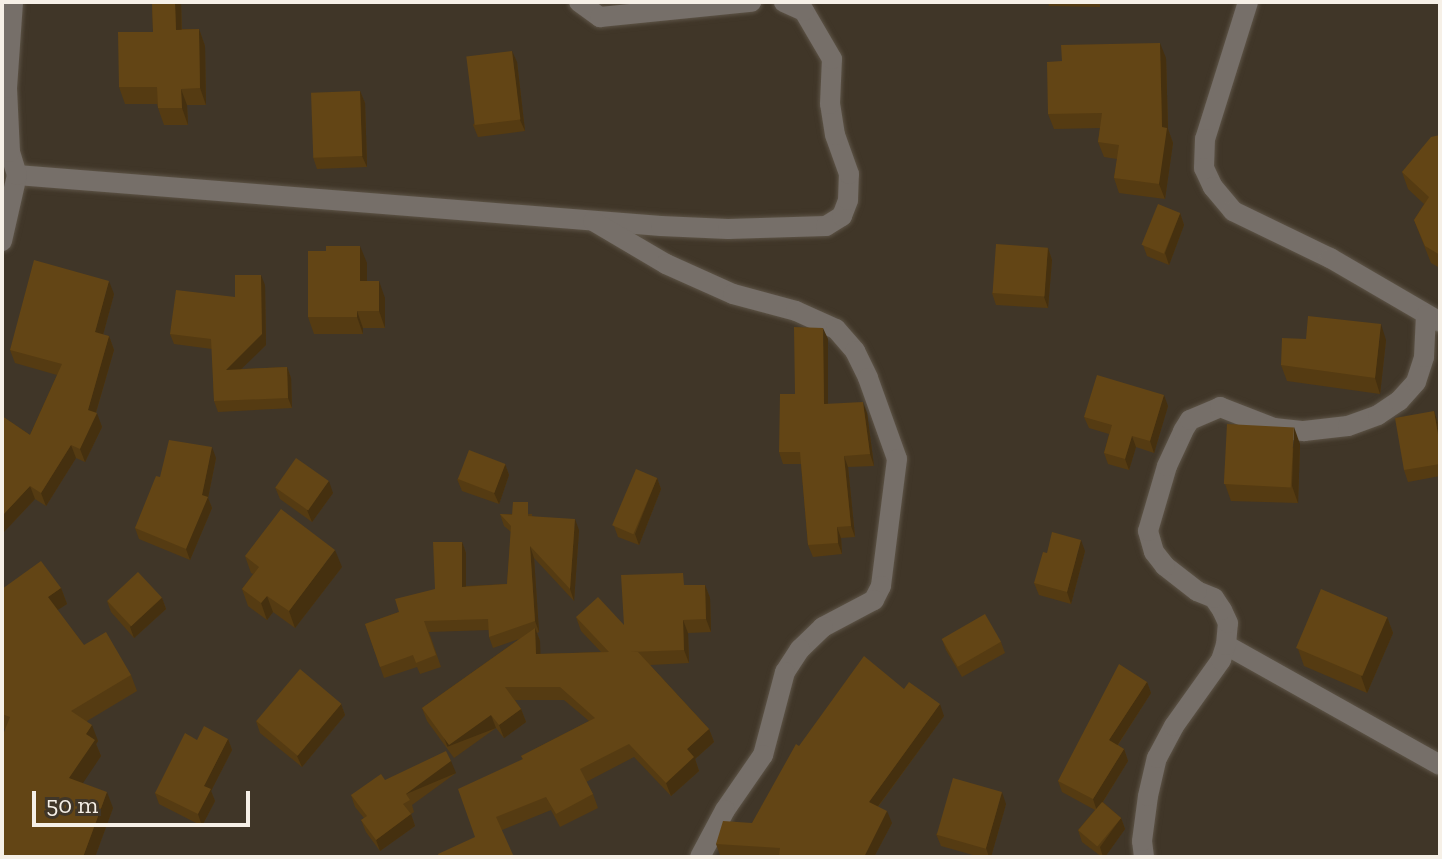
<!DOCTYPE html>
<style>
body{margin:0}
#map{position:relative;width:1442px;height:859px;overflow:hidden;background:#403628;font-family:"Zilla Slab",serif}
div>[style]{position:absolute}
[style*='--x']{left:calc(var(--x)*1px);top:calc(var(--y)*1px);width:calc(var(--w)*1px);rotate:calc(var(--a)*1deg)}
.roads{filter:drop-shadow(0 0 2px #5d5447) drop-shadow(0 0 2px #5d5447)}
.minor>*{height:20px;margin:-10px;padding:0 10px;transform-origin:10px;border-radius:10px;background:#766f69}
.wall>*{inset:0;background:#553b12}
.shaded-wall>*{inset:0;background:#45300f;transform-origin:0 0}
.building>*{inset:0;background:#634515;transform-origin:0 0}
span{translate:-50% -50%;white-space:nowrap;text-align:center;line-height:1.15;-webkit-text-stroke:7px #403628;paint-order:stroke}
.frame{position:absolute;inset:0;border:4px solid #f6f0e7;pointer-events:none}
.scale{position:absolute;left:32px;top:791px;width:218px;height:36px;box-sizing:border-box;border:4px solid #f6f0e7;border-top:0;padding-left:10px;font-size:24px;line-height:28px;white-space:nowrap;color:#f6f0e7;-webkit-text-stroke:6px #403628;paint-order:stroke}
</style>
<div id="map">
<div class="roads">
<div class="minor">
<i style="--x:579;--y:2;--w:26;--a:36"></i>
<i style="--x:600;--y:17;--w:152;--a:-5.7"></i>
<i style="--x:1248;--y:2;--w:144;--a:107.4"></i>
<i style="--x:1205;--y:139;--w:29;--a:92"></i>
<i style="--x:1204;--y:168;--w:21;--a:65"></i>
<i style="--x:1213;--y:187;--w:31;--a:50"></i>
<i style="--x:1233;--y:211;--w:108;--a:25.9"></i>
<i style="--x:1330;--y:258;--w:127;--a:30.2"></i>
<i style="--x:17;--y:175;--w:646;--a:4.53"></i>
<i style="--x:661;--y:226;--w:67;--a:2.6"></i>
<i style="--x:728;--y:229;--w:98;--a:-1.8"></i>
<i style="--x:826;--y:226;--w:19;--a:-32"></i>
<i style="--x:842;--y:216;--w:17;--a:-69"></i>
<i style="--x:848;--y:200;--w:26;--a:-88"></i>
<i style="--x:849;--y:174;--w:41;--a:-109.7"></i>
<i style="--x:835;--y:135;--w:31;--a:-99"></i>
<i style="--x:830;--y:104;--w:45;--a:-87.5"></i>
<i style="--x:832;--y:59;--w:56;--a:-120.3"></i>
<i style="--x:804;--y:11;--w:22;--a:-156"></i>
<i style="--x:593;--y:221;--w:85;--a:30.5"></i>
<i style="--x:666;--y:264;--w:73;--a:24.1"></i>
<i style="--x:733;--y:294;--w:65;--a:15.1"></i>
<i style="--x:796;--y:311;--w:44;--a:24.2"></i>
<i style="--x:836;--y:329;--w:29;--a:49"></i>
<i style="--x:855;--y:351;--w:30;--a:64"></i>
<i style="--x:868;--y:378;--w:86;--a:70.3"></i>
<i style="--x:897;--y:459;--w:128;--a:97.2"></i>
<i style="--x:881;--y:586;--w:16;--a:117"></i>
<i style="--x:874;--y:600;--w:58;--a:152.1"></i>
<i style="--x:823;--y:627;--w:32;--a:136"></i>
<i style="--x:800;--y:649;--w:27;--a:123"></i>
<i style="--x:785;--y:672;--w:86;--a:104.8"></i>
<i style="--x:763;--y:755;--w:67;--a:124.6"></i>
<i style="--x:725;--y:810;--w:53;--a:118"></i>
<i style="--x:2;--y:241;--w:68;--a:-77.2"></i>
<i style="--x:17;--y:175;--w:24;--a:-107"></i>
<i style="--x:10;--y:152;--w:64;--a:-92.7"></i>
<i style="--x:7;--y:88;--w:86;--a:-86"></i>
<i style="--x:1226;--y:645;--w:245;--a:29.3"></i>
<i style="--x:1144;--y:857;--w:16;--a:-97"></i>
<i style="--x:1142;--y:841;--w:45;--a:-82.4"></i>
<i style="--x:1148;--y:796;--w:39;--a:-77"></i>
<i style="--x:1157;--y:758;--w:36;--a:-62"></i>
<i style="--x:1174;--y:726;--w:81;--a:-54.5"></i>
<i style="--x:1221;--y:660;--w:16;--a:-72"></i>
<i style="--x:1226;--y:645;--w:22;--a:-85"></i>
<i style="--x:1228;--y:623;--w:14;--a:-115"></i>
<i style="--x:1222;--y:610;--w:14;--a:-124"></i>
<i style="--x:1214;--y:598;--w:18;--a:-158"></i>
<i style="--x:1197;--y:591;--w:41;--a:-142"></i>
<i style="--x:1165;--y:566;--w:18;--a:-128"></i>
<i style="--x:1154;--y:552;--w:22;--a:-106"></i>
<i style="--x:1148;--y:531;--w:68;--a:-73.7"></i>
<i style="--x:1167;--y:466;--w:38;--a:-65"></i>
<i style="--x:1183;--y:431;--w:13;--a:-58"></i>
<i style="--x:1190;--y:420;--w:33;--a:-23"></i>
<i style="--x:1220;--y:407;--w:58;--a:21.3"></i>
<i style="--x:1274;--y:428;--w:30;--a:6"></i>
<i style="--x:1304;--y:431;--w:44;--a:-6.5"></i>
<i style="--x:1348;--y:426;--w:32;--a:-20"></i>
<i style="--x:1378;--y:415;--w:25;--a:-34"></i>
<i style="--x:1399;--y:401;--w:25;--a:-48"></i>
<i style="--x:1416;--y:382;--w:26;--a:-72"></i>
<i style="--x:1424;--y:357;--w:42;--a:-87.3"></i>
</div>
</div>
<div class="wall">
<i style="clip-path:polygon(152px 2px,181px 2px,182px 29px,199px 29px,205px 46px,206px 105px,187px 105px,188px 125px,164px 125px,158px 108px,157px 104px,125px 104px,119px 87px,153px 32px)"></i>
<i style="clip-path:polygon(1048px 2px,1100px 2px,1100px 7px,1049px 6px)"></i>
<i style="clip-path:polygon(1166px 58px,1168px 129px,1173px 143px,1165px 199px,1119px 193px,1114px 178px,1117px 159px,1104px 157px,1098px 142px,1100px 128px,1054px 129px,1048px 114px)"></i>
<i style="clip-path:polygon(517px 62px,525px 131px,478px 137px,473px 125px)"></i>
<i style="clip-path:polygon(360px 91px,365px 103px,367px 167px,317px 169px,313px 157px)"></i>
<i style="clip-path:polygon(1440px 135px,1440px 268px,1431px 263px,1414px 220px,1424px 204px,1408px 189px,1402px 172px)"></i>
<i style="clip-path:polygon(1180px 213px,1184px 225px,1169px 265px,1147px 256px,1143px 245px)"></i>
<i style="clip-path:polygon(1048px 248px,1052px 260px,1048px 308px,996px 305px,992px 293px)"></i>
<i style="clip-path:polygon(367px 263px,367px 281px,385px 298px,385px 328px,363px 328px,363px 334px,314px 334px,308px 317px)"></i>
<i style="clip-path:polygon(265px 285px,266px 345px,241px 369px,287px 367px,291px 378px,292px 408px,218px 412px,214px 401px,212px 349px,174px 344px,170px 334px,235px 297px)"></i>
<i style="clip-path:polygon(114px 294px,103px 335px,109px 336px,114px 350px,96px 413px,102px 427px,85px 462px,76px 458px,46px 506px,35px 499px,2px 534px,2px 416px,30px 435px,57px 375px,15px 363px,10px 350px)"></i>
<i style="clip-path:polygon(828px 339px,828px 404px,867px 413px,874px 466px,848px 467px,855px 537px,841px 538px,842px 554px,813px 557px,808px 545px,801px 464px,783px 464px,779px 452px,795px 394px)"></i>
<i style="clip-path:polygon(1386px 340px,1380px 394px,1287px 381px,1281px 365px)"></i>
<i style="clip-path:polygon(1168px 406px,1154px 453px,1136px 447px,1129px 470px,1108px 464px,1104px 453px,1109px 434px,1089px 428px,1084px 417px)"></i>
<i style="clip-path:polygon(1434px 411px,1438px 423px,1440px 434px,1440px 476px,1408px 482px,1404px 470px)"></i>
<i style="clip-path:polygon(1300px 444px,1298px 503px,1231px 501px,1225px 484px)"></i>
<i style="clip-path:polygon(216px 458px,208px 498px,212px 508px,190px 560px,139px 539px,135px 528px,160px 477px)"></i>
<i style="clip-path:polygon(505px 464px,509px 475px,499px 504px,462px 491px,457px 479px)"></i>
<i style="clip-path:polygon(657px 478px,661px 489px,639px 545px,618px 537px,614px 526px)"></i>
<i style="clip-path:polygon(275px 487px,333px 493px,312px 522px,280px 499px)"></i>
<i style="clip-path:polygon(500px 514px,532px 514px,532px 516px,579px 530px,574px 601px,534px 558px,539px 632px,537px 633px,540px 641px,540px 654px,601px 652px,581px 631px,576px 617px,624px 625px,688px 585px,705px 585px,710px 598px,711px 632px,688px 633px,689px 663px,650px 665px,709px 729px,714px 742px,695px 759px,699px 771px,671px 796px,634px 757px,586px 782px,593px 794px,598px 808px,560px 827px,551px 810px,502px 830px,475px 837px,523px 760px,521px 756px,589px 721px,564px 700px,515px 700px,521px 709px,526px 722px,504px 738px,496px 728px,454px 758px,427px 721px,422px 708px,519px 639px,493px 648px,489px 637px,489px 630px,429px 632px,441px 667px,420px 674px,417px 667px,384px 678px,365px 624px,399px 612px,435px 589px,462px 542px,466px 553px,466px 586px,507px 584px,511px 532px,504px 526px)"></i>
<i style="clip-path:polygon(1085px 551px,1071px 604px,1039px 595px,1034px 583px)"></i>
<i style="clip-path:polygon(245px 556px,342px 567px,295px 628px,273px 612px,267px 620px,248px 606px,242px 589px,253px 574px,251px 573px)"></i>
<i style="clip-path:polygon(61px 588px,67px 604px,57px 610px,84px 645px,131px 675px,137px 691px,87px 721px,98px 741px,96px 744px,101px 756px,82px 783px,113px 808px,95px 857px,2px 857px,5px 729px,2px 727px,2px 589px)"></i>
<i style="clip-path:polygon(162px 598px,166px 609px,134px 638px,111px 612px,107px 601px)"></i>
<i style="clip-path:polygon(1387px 617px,1393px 633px,1367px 693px,1304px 666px,1298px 649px)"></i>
<i style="clip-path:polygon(942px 639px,1001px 642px,1005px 653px,962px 677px,946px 650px)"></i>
<i style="clip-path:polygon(1147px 682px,1151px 693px,1118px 745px,1124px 749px,1128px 761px,1103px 802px,1121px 818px,1125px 829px,1105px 857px,1102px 857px,1082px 842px,1078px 830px,1095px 810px,1062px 792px,1058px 781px)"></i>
<i style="clip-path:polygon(904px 689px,944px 716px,878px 807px,892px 823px,874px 857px,749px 857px,720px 855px,716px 844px,752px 823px,799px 746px)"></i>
<i style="clip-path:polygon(341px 704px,345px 715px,302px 767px,260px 733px,256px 721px)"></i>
<i style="clip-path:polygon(228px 739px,232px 750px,211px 791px,215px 801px,202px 826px,159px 804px,155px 793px)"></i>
<i style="clip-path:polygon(456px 773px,412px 805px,414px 812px,411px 814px,415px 826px,380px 851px,366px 832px,361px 820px,364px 818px,355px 807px,351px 795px,385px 780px)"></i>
<i style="clip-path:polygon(1006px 804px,991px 857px,980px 857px,941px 846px,936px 834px)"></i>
</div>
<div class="shaded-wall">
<i style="clip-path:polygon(175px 2px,181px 2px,182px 46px,176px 30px)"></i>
<i style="clip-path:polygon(199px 29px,205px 46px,206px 105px,200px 88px)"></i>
<i style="clip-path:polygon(1160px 43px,1166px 58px,1168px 129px,1173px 143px,1165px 199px,1159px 184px,1162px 127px)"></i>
<i style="clip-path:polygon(512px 51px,517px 62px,525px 131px,520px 120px)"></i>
<i style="clip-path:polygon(181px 89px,187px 105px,188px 125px,182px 108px)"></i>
<i style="clip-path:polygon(360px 91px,365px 103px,367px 167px,362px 156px)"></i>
<i style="clip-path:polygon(1180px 213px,1184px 225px,1169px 265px,1165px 253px)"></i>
<i style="clip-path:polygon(360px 246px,367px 263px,367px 298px,360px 281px)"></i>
<i style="clip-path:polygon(1048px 248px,1052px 260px,1048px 308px,1044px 297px)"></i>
<i style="clip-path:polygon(261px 275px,265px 285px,266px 345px,230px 380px,226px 370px)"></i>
<i style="clip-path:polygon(109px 281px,114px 294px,100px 346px,95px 332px)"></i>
<i style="clip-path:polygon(379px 281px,385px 298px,385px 328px,379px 311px)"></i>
<i style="clip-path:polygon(357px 311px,363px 328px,363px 334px,357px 317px)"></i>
<i style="clip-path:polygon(1381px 324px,1386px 340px,1380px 394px,1375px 378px)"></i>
<i style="clip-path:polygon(823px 328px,828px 339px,828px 416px,824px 404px)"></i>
<i style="clip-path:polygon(109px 336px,114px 350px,94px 419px,97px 413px,102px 427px,85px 462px,80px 449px,88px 410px)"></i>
<i style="clip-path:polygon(287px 367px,291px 378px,292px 408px,288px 398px)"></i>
<i style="clip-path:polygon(1164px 395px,1168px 406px,1154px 453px,1150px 441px)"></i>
<i style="clip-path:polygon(863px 402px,867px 413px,874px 466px,870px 454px)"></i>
<i style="clip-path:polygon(1434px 411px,1438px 423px,1440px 434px,1440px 446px)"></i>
<i style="clip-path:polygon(1294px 427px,1300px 444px,1298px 503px,1292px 486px)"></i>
<i style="clip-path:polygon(1132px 436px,1136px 447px,1129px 470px,1125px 459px)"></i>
<i style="clip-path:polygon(71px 445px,76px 458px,46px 506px,41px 493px)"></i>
<i style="clip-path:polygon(212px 447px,216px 458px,208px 498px,212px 508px,190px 560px,186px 549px,202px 495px)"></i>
<i style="clip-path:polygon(844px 456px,848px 467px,855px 537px,851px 526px)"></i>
<i style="clip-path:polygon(505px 464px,509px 475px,499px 504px,494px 493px)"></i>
<i style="clip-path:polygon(657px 478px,661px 489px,639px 545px,635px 534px)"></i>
<i style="clip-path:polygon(329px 481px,333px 493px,312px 522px,307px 510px)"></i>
<i style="clip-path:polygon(30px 486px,35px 499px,2px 534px,2px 516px)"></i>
<i style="clip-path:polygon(575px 519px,579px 530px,574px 601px,570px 589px)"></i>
<i style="clip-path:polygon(837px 527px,841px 538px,842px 554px,838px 543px)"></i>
<i style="clip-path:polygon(1081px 540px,1085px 551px,1071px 604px,1067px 592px)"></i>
<i style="clip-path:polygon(462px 542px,466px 553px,466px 598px,462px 587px)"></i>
<i style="clip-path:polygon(530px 546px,534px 558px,539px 632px,535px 621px)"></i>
<i style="clip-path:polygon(335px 550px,342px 567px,295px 628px,289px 611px)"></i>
<i style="clip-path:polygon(705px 585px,710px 598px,711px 632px,706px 619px)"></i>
<i style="clip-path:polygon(61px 588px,67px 604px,53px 613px,48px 597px)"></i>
<i style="clip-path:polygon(267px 596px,273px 612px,267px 620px,261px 603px)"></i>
<i style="clip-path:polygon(162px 598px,166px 609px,134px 638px,130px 627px)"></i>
<i style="clip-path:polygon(1387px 617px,1393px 633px,1367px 693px,1361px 676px)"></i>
<i style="clip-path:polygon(683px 620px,688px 633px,689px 663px,684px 650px)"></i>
<i style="clip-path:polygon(535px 628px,540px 641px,541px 667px,536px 654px)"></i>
<i style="clip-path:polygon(1147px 682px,1151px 693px,1113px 752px,1109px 740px)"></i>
<i style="clip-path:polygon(341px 704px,345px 715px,302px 767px,297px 756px)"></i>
<i style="clip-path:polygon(940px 704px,944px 716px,873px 813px,869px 802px)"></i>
<i style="clip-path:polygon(521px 709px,526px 722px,504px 738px,499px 725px)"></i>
<i style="left:491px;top:715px;width:14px;height:52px;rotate:69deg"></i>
<i style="clip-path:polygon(92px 725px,98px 741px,96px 744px,101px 756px,75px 795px,69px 778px,86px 734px)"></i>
<i style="clip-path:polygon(709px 729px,714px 742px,695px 759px,699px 771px,671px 796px,666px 783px,687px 749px)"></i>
<i style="clip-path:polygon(228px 739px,232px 750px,211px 791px,215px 801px,202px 826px,198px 814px,204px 786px)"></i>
<i style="clip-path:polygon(1124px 749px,1128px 761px,1097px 811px,1093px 799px)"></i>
<i style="left:451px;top:761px;width:13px;height:56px;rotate:67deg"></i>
<i style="clip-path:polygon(107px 792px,113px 808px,95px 857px,83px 857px)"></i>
<i style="clip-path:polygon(1002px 792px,1006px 804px,991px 857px,989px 857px,986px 848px)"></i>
<i style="clip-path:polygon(887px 811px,892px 823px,874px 857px,864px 857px)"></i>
<i style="clip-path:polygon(411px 814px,415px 826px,380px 851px,376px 840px)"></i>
<i style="clip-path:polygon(1121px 818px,1125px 829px,1105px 857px,1103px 857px,1100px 847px)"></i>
</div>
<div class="building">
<i style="clip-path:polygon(152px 2px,175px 2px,176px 30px,199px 29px,200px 88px,181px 89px,182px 108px,158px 108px,157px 87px,119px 87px,118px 32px,153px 32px)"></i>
<i style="clip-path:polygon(1160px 43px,1162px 127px,1167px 128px,1159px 184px,1114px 178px,1119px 145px,1098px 142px,1102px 113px,1048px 114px,1047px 62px,1062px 61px,1061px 45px)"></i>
<i style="left:512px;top:51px;width:69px;height:46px;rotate:83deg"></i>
<i style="left:360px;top:91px;width:65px;height:49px;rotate:88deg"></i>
<i style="clip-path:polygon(1440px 135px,1440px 255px,1425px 246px,1414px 220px,1429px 197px,1402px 172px,1431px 137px)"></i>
<i style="left:1158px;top:204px;width:24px;height:44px;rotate:22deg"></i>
<i style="left:996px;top:244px;width:52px;height:49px;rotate:4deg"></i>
<i style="clip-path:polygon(326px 246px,360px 246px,360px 281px,379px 281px,379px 311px,357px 311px,357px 317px,308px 317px,308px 251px,326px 251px)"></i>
<i style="clip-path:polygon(34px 260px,109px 281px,95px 332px,109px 336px,88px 410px,97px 413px,80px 449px,71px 445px,41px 493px,30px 486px,2px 516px,2px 416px,30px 435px,62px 364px,10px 350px)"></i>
<i style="clip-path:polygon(235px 275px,261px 275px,262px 334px,226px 370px,287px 367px,288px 398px,214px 401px,211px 339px,170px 334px,176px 290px,235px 297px)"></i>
<i style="clip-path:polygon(1308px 316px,1381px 324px,1375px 378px,1281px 365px,1282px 338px,1306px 339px)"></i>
<i style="clip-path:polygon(794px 327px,823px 328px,824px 404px,863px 402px,870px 454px,844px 456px,851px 526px,837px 527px,838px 543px,808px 545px,800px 452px,779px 452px,780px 394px,795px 394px)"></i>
<i style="clip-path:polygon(1097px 375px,1164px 395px,1150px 441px,1132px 436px,1125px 459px,1104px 453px,1112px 425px,1084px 417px)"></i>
<i style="clip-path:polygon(1434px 411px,1440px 446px,1440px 464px,1404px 470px,1395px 418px)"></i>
<i style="left:1227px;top:424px;width:67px;height:60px;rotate:3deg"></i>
<i style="clip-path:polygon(169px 440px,212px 447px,202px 495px,208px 497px,186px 549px,135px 528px,156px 476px,160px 477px)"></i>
<i style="left:469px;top:450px;width:39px;height:31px;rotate:21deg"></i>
<i style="left:296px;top:458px;width:40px;height:36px;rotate:35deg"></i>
<i style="left:636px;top:469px;width:23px;height:61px;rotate:23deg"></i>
<i style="clip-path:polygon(513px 502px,528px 502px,528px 516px,575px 519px,570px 589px,530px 546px,535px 621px,489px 637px,488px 619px,424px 621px,436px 655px,416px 663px,413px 655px,380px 667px,365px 624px,399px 612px,395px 599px,435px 589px,433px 542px,462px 542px,462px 587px,507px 584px,511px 526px,500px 514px,512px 515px)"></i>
<i style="clip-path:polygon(281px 509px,335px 550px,289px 611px,267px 596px,261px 603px,242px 589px,259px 567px,245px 556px)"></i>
<i style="clip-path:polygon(1052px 532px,1081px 540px,1067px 592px,1034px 583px,1043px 552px,1047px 553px)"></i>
<i style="clip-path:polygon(41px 561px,61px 588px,48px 597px,84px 645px,106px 632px,131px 675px,71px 711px,92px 725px,86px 734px,95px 740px,69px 778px,107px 792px,83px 857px,2px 857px,2px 737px,10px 717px,2px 714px,2px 589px)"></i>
<i style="left:138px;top:572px;width:35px;height:42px;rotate:47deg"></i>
<i style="clip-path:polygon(683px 573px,684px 585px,705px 585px,706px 619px,683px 620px,684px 650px,630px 652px,638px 652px,709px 729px,687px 749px,694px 757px,666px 783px,629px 744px,580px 769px,593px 794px,556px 814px,546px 797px,496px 817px,514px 857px,439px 857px,438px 854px,475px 837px,458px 789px,523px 759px,521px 756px,595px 718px,560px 687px,505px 687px,521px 709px,499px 725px,491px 715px,449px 745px,422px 708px,535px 628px,536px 654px,609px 652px,576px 617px,598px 597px,624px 625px,621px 575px)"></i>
<i style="left:1321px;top:589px;width:72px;height:64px;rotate:23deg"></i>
<i style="left:985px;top:614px;width:32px;height:50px;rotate:60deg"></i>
<i style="clip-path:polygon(864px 656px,904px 689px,909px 682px,940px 704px,869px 802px,887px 811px,864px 857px,779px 857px,780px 848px,716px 844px,723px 821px,752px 823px,796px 744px,799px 746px)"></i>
<i style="clip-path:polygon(1119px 664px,1147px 682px,1109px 740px,1124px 749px,1093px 799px,1058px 781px)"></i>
<i style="left:300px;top:669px;width:54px;height:68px;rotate:40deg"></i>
<i style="clip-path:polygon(204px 726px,228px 739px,204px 786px,211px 789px,198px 814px,155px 793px,185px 733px,197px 740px)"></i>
<i style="clip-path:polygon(446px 751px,451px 761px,406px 794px,410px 800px,403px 804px,411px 814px,376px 840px,361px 820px,367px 816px,351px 795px,381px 774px,385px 780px)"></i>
<i style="left:953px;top:778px;width:51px;height:59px;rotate:16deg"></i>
<i style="left:1102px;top:802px;width:25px;height:37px;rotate:40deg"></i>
</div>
<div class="frame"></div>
<div class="scale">50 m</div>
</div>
